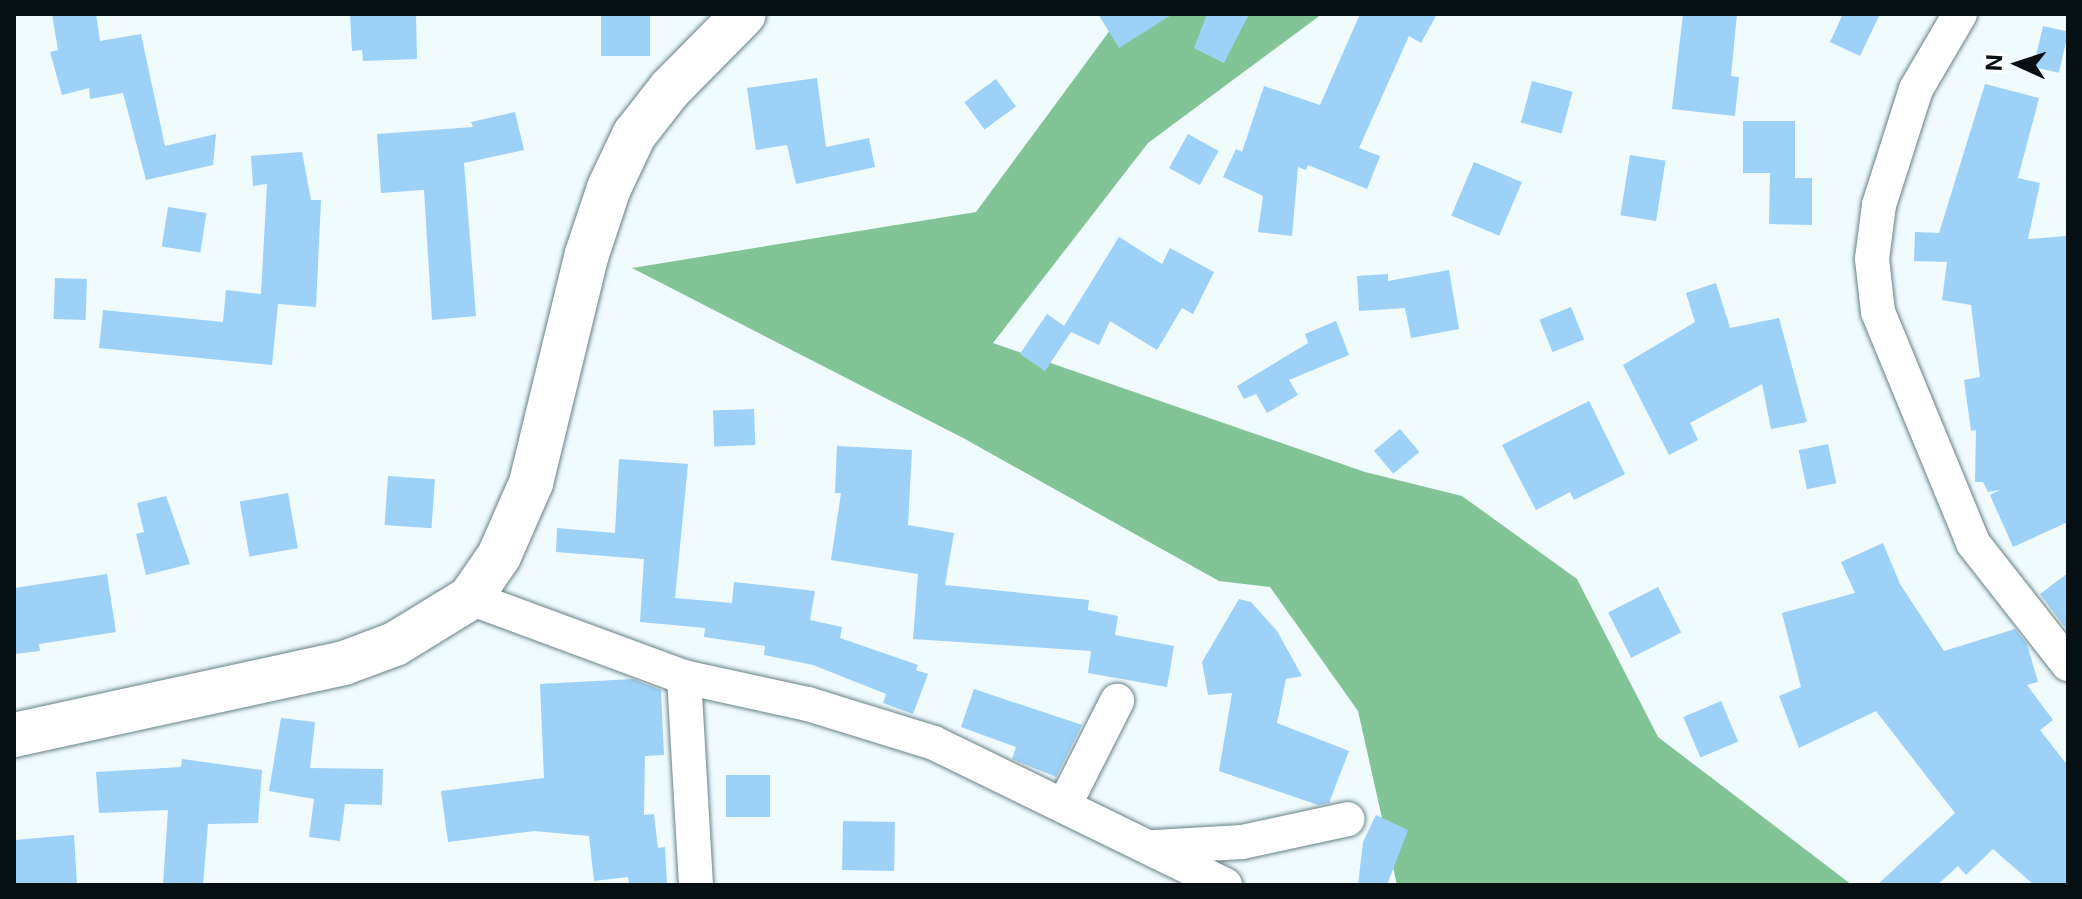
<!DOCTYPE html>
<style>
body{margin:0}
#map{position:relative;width:2082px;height:899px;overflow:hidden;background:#f0fbfe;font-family:Inter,sans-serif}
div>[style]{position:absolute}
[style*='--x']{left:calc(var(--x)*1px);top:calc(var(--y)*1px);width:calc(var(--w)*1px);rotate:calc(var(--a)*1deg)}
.forest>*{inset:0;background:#82c496}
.building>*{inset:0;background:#9dd1f7;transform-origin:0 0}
.roads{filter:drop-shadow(0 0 2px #678186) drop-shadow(0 0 2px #678186)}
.minor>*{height:34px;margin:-17px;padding:0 17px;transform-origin:17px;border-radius:17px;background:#fff}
.secondary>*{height:44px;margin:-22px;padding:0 22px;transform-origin:22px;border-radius:22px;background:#fff}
span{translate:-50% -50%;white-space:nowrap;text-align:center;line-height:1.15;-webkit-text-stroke:6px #fff;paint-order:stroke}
.frame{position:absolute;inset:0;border:16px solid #060f11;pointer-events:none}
.north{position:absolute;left:1978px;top:24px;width:80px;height:80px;-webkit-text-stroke:6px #fff;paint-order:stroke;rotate:273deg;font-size:22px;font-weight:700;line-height:32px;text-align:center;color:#060f11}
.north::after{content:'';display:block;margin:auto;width:28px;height:36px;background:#060f11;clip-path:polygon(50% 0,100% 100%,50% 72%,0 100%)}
</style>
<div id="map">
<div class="forest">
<i style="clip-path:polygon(1122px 14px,1322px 14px,1148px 143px,993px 343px,1365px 472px,1462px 496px,1577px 579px,1658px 737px,1852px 885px,1397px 885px,1358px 711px,1270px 587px,1219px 581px,965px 439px,632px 268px,976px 212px)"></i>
</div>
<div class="building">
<i style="clip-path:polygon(52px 14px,96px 14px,100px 41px,141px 34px,165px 146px,216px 134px,213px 165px,146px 180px,123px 93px,90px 99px,89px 88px,62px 95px,50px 52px,58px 50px)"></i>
<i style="clip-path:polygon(350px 14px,416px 14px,417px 59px,363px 61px,362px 50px,352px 51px)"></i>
<i style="left:601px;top:14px;width:49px;height:42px"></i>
<i style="clip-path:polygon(1098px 14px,1173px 14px,1119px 48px)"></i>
<i style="clip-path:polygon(1207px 14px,1249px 14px,1224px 63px,1194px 48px)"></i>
<i style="clip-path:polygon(1360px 14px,1437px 14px,1421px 43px,1409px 36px,1359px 148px,1380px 156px,1367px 189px,1308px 165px,1306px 170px,1298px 167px,1292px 236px,1258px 232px,1263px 196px,1223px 177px,1236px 149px,1242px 152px,1264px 86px,1320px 105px)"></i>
<i style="clip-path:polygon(1683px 14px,1737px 14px,1731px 76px,1739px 77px,1735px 116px,1672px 109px)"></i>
<i style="clip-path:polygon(1843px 14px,1880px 14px,1860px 56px,1830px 42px)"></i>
<i style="left:2043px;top:26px;width:26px;height:42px;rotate:13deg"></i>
<i style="clip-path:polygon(817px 78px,826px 147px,869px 138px,875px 167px,796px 184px,787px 145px,756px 150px,747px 88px)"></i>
<i style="left:996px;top:79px;width:34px;height:39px;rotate:54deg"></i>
<i style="left:1532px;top:81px;width:42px;height:43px;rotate:15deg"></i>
<i style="clip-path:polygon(1985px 84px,2039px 98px,2018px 178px,2040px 183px,2028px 239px,2066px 236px,2068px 262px,2068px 522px,2013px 547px,1990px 495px,2000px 490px,1988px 492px,1983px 482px,1975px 482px,1976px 430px,1971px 431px,1964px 380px,1980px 377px,1971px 305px,1942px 300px,1947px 262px,1914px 261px,1915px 232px,1939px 233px)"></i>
<i style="clip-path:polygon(515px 112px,524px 150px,464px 163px,476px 316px,432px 320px,424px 190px,381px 193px,377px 134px,473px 127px,471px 122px)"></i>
<i style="clip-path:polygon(1743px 121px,1795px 121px,1795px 178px,1812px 178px,1812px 225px,1769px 224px,1770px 173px,1743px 173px)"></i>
<i style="left:1188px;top:134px;width:35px;height:39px;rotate:29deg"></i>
<i style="clip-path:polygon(302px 152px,311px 200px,321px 200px,316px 307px,278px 304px,272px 365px,99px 348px,103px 310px,223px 322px,226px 290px,261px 294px,267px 184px,253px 186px,251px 156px)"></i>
<i style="left:1630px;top:155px;width:36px;height:61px;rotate:9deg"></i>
<i style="left:1474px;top:162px;width:52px;height:58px;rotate:23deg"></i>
<i style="left:168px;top:207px;width:39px;height:40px;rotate:9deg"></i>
<i style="clip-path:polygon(1119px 237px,1162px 264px,1170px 248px,1214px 272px,1193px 314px,1182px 308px,1157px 350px,1110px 321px,1099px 345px,1071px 332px,1045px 371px,1020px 354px,1047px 314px,1064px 326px)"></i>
<i style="clip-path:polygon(1449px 270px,1459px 329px,1411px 338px,1405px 308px,1359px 311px,1357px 276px,1388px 274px,1388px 281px)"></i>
<i style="left:55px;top:278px;width:32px;height:41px;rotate:2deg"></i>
<i style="clip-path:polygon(1716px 283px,1730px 328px,1779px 318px,1807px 422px,1771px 429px,1762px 384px,1690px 423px,1698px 440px,1669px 455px,1623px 365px,1695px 322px,1686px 293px)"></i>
<i style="left:1571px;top:307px;width:35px;height:34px;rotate:68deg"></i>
<i style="clip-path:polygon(1336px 321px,1349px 355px,1289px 380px,1298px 395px,1267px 413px,1256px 394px,1244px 399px,1237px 386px,1308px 343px,1305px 334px)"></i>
<i style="clip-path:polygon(1589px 401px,1625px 474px,1574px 500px,1570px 492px,1536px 510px,1502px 445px)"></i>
<i style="left:754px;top:409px;width:36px;height:41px;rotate:88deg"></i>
<i style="left:1400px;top:429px;width:30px;height:34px;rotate:50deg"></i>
<i style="left:1828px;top:444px;width:40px;height:30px;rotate:78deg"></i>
<i style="clip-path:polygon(837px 446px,912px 450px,908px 525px,954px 533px,945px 585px,1089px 600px,1088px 610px,1118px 616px,1115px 635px,1174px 646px,1167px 687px,1088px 673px,1091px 651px,913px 639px,918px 574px,831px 560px,841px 493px,835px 493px)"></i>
<i style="clip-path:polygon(619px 459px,688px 464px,675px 598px,732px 603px,734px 582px,815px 591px,810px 620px,842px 627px,840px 638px,918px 665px,916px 670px,928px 674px,913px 714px,883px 703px,886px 694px,813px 665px,764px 655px,765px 646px,704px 637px,705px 628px,640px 622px,644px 559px,556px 552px,557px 528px,615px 533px)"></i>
<i style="left:388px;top:476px;width:47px;height:49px;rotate:4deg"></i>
<i style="left:288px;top:493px;width:56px;height:49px;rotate:80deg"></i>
<i style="clip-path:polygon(166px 496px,190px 564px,146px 575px,136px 534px,144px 532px,137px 503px)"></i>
<i style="clip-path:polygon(1883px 543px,1900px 584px,1944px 651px,2015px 629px,2027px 644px,2038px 682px,2027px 685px,2053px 720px,2040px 730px,2068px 766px,2068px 885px,2034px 885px,1993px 849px,1966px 875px,1958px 866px,1937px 885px,1877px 885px,1955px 813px,1876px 711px,1799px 748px,1779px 696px,1801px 687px,1782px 613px,1855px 593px,1841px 562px)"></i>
<i style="clip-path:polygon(2068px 573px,2068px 631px,2040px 594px)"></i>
<i style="clip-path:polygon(107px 574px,116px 632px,39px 644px,40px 651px,14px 654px,14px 588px)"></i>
<i style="left:1658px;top:587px;width:51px;height:56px;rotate:63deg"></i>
<i style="clip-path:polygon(1239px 599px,1251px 602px,1277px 631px,1302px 676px,1286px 679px,1277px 723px,1349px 751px,1329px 803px,1318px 805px,1219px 771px,1232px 693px,1208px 695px,1202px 662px)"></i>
<i style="clip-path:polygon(633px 679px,661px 690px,664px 755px,645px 756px,644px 815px,654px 814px,658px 848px,665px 847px,667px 884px,629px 885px,628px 877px,594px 881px,589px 836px,534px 831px,448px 842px,441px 791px,544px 778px,540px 684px)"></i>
<i style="clip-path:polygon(974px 689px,1082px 725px,1056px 777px,1012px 759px,1016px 747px,961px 727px)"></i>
<i style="left:1721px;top:701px;width:44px;height:41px;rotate:67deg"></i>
<i style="clip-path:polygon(281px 718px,315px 722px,310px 768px,383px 769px,382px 805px,345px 804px,340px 841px,309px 837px,314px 799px,269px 791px)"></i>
<i style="clip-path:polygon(182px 759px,262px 770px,258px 823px,208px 824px,203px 885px,163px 885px,168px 810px,99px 813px,96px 772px,181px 767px)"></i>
<i style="left:726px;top:775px;width:44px;height:42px"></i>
<i style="clip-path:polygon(1376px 815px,1408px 830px,1387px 885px,1358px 885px,1363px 842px)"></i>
<i style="left:843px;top:821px;width:52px;height:49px;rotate:1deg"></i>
<i style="clip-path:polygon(74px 835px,77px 885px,14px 885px,14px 840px)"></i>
</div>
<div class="roads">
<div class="minor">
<i style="--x:1960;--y:14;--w:87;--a:120.4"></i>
<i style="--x:1916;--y:89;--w:122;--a:107.7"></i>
<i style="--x:1879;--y:205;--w:54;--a:97.4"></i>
<i style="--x:1872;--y:259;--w:53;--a:83.5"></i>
<i style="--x:1878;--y:312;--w:250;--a:67.6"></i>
<i style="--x:1973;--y:543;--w:154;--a:51.9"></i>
<i style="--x:470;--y:598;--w:228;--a:20.3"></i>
<i style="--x:684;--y:677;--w:127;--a:12.3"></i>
<i style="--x:808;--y:704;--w:132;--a:17.2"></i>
<i style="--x:934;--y:743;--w:324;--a:26"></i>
<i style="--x:684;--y:677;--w:208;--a:86.7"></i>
<i style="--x:1064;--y:806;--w:118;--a:-63.2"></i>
<i style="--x:1155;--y:847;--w:87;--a:-3.3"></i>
<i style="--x:1242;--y:842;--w:108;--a:-12.2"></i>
</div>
<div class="secondary">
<i style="--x:14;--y:735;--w:338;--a:-12.3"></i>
<i style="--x:344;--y:663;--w:54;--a:-20.4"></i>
<i style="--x:395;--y:644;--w:88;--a:-31.5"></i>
<i style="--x:470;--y:598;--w:51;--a:-55.4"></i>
<i style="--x:499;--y:556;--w:80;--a:-66.3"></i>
<i style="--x:531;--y:483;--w:236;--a:-76.3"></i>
<i style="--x:587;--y:254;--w:70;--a:-71.6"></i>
<i style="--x:609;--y:188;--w:59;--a:-64.7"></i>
<i style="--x:634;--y:135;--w:58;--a:-52"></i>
<i style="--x:670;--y:89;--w:105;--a:-45.4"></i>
</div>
</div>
<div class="frame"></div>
<div class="north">N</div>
</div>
